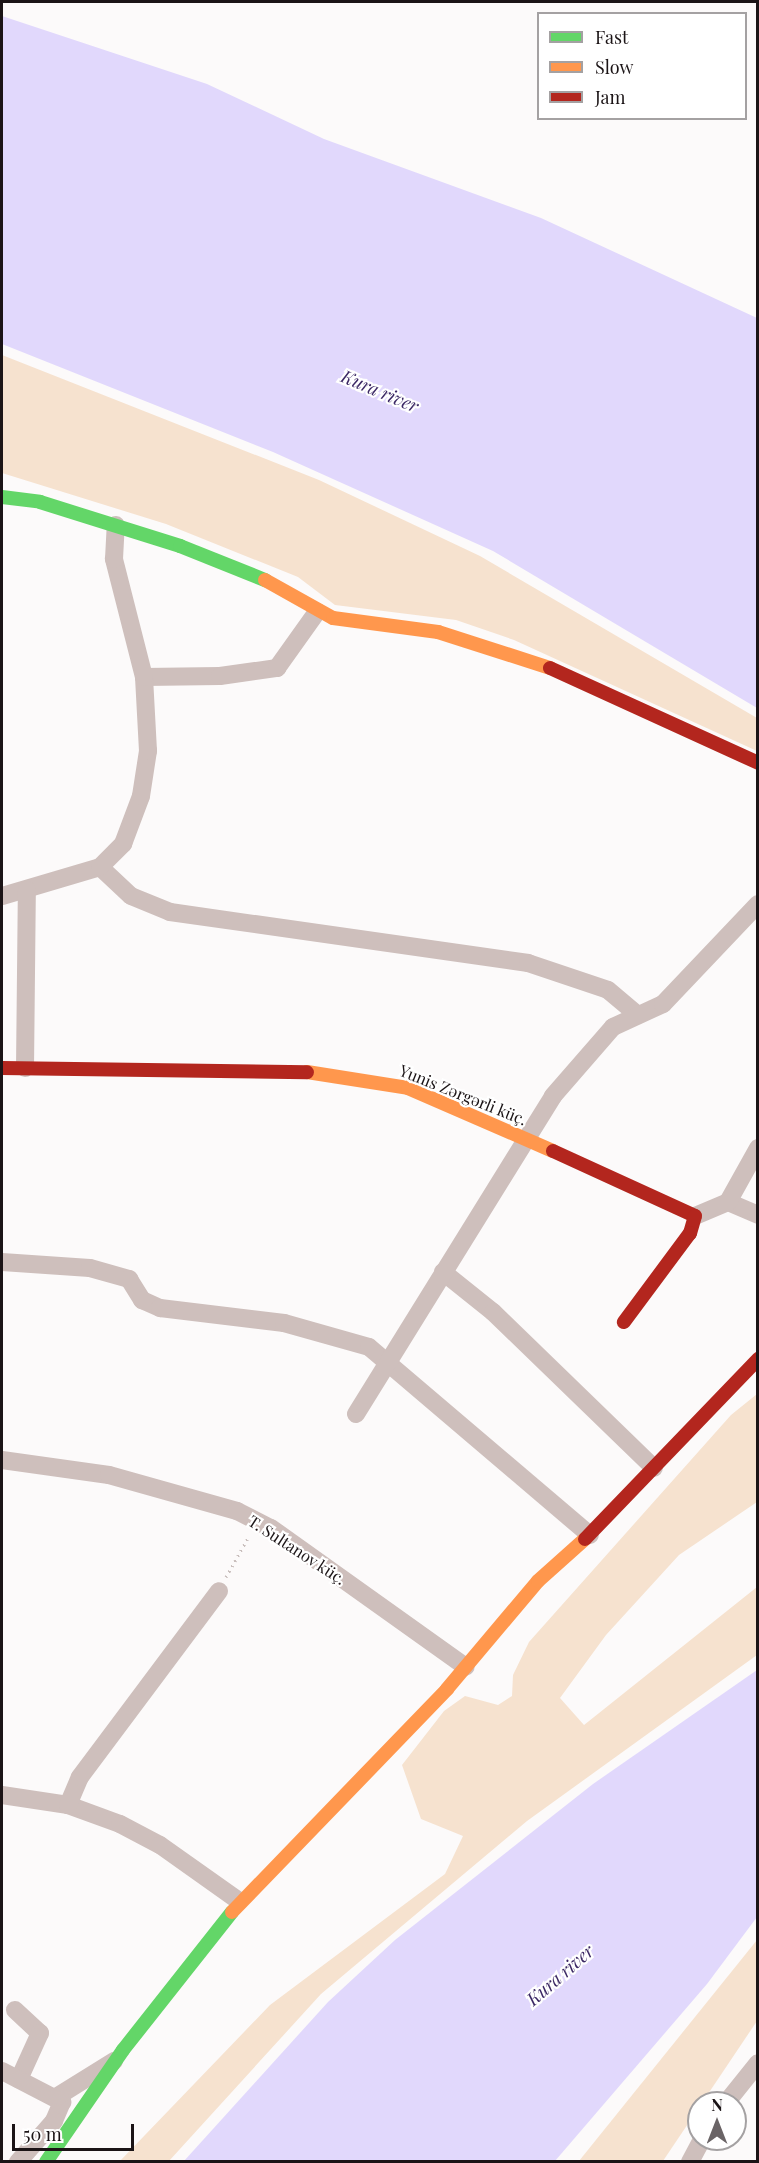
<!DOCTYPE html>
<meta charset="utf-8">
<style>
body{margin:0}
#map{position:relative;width:759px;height:2163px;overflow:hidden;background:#fcfafa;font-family:"Playfair Display",serif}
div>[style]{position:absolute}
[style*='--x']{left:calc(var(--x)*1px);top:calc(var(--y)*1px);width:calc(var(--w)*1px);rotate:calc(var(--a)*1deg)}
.green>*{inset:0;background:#f6e2cf}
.water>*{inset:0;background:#e1d8fc}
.path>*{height:3px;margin-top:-1.5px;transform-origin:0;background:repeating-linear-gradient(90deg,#c9bfbd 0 1.5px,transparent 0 6px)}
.street>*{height:18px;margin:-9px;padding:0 9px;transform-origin:9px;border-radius:9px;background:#cebfbc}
.fast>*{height:14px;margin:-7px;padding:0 7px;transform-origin:7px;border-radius:7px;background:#63d668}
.slow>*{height:14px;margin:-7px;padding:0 7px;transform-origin:7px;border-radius:7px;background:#ff974d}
.jam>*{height:14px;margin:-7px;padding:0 7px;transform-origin:7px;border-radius:7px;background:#b3261e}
span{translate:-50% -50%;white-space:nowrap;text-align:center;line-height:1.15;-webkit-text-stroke:4.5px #fff;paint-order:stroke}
.street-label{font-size:16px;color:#1b1416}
.water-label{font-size:18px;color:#3b2864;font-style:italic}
.frame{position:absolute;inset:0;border:3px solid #1b1416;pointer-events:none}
.legend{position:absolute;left:537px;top:12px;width:210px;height:108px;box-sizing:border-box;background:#fff;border:2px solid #a4a1a2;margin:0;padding:8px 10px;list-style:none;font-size:18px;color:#1b1416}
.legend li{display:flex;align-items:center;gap:12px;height:30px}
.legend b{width:30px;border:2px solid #a4a1a2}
.north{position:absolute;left:687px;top:2091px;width:60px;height:60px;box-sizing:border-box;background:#fff;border:2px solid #a4a1a2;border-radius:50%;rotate:0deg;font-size:16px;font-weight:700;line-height:24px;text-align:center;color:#1b1416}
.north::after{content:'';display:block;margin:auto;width:21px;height:27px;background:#6a6466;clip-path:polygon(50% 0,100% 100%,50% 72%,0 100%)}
.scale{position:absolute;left:12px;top:2124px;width:122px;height:27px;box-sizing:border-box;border:3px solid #1b1416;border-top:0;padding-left:8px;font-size:18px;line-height:21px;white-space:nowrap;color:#1b1416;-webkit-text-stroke:4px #fff;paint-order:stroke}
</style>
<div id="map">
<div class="green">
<i style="clip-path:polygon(2px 355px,319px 480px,480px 556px,757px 718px,757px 751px,514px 640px,456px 620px,335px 605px,298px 577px,166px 524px,2px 473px)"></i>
<i style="clip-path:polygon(757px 1394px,757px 1502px,679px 1555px,606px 1635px,560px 1698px,584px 1725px,757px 1587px,757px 1655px,527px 1821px,321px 1994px,169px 2161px,120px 2161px,270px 2005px,445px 1874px,463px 1836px,421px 1819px,402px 1765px,444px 1711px,465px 1696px,498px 1705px,512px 1696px,513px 1675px,529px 1642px,731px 1415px)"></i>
<i style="clip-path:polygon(757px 1940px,757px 2021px,663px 2161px,579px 2161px)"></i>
</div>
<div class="water">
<i style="clip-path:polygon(2px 16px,207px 84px,324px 139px,541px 218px,757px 318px,757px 708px,493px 551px,273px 452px,2px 344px)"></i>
<i style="clip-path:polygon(757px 1670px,757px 1917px,707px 1984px,555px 2161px,184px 2161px,328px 2002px,395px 1940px,593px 1784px)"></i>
</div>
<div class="path">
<i style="--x:226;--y:1577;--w:47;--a:-60.7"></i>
</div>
<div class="street">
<i style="--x:144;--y:677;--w:76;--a:-0.8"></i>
<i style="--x:220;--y:676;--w:58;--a:-8"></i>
<i style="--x:277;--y:668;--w:69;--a:-54.5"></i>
<i style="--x:100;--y:867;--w:42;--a:43.1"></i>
<i style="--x:131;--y:896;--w:42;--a:22.3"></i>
<i style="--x:170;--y:912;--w:362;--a:8.1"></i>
<i style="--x:528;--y:963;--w:84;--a:18.6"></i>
<i style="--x:608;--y:990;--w:39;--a:40"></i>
<i style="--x:2;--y:896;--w:102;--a:-16.5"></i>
<i style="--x:100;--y:867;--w:33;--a:-45"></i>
<i style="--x:123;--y:844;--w:51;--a:-69.4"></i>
<i style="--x:141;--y:796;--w:46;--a:-81.2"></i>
<i style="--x:148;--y:751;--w:74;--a:-93.1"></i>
<i style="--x:144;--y:677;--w:122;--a:-104.3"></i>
<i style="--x:114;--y:559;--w:34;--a:-87"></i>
<i style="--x:25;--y:1068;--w:178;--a:-89.4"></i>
<i style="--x:728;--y:1202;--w:33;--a:23"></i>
<i style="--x:695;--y:1216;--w:36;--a:-23"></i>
<i style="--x:728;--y:1202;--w:62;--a:-60.9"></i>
<i style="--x:2;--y:1262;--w:88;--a:3.9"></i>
<i style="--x:90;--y:1268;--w:41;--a:15.8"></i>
<i style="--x:129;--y:1279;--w:25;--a:58"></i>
<i style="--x:142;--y:1300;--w:20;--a:24"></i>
<i style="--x:160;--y:1308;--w:125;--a:6.9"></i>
<i style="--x:284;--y:1323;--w:88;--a:15.8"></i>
<i style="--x:369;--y:1347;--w:290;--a:40.4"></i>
<i style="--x:443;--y:1272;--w:64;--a:38.7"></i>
<i style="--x:493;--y:1312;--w:224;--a:44.1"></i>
<i style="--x:356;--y:1414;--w:374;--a:-58.2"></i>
<i style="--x:553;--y:1096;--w:91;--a:-49"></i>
<i style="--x:613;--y:1027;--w:55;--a:-24.7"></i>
<i style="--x:663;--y:1004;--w:138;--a:-46.5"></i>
<i style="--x:2;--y:1460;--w:108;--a:8"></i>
<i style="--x:109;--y:1475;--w:133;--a:15.7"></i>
<i style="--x:237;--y:1511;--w:38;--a:27"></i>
<i style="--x:271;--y:1528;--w:239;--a:35.5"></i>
<i style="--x:2;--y:1795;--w:67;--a:8.6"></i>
<i style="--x:68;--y:1805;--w:55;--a:20.1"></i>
<i style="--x:120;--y:1824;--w:45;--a:27.7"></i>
<i style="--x:160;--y:1845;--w:97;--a:35.3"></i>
<i style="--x:68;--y:1805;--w:30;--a:-67"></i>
<i style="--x:80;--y:1777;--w:232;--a:-53.2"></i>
<i style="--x:15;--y:2010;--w:34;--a:43"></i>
<i style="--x:40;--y:2033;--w:51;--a:114.5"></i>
<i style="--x:2;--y:2071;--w:68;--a:27.3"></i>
<i style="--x:62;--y:2102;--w:21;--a:113"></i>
<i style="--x:54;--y:2121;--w:55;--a:131.3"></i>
<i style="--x:58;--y:2096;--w:66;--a:-32"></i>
<i style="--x:726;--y:2103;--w:51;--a:-51.3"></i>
<i style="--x:690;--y:2162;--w:26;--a:-62"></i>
</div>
<div class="fast">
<i style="--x:2;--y:497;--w:38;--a:7"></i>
<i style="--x:40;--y:502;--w:147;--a:17.4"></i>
<i style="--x:180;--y:546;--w:92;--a:21.8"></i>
<i style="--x:46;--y:2162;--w:136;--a:-55.5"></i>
<i style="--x:123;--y:2050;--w:176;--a:-51.7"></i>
</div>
<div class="slow">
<i style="--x:265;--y:580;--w:78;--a:29.2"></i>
<i style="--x:333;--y:618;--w:106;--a:7.6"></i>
<i style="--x:438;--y:632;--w:118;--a:17.8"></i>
<i style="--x:307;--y:1072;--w:102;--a:9"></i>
<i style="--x:408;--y:1088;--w:158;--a:23.5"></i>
<i style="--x:232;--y:1912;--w:310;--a:-46"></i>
<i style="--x:447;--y:1689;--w:141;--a:-49.9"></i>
<i style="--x:538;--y:1581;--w:63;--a:-41.8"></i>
</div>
<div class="jam">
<i style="--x:550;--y:668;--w:229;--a:24.5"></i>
<i style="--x:2;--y:1068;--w:305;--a:0.8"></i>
<i style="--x:553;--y:1151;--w:156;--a:24.6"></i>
<i style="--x:695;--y:1216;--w:18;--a:106"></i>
<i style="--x:690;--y:1233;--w:111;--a:126.6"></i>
<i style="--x:585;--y:1539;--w:250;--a:-46.1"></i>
</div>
<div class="street-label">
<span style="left:463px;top:1095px;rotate:22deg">Yunis Zərgərli küç.</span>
<span style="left:297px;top:1550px;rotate:33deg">T. Sultanov küç.</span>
</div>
<div class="water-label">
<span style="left:380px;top:391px;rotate:23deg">Kura river</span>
<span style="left:560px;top:1975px;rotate:-41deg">Kura river</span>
</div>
<div class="frame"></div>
<ul class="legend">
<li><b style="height:8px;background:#63d668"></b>Fast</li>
<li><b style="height:8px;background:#ff974d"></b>Slow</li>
<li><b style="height:8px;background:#b3261e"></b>Jam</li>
</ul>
<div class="north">N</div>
<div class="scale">50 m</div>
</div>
